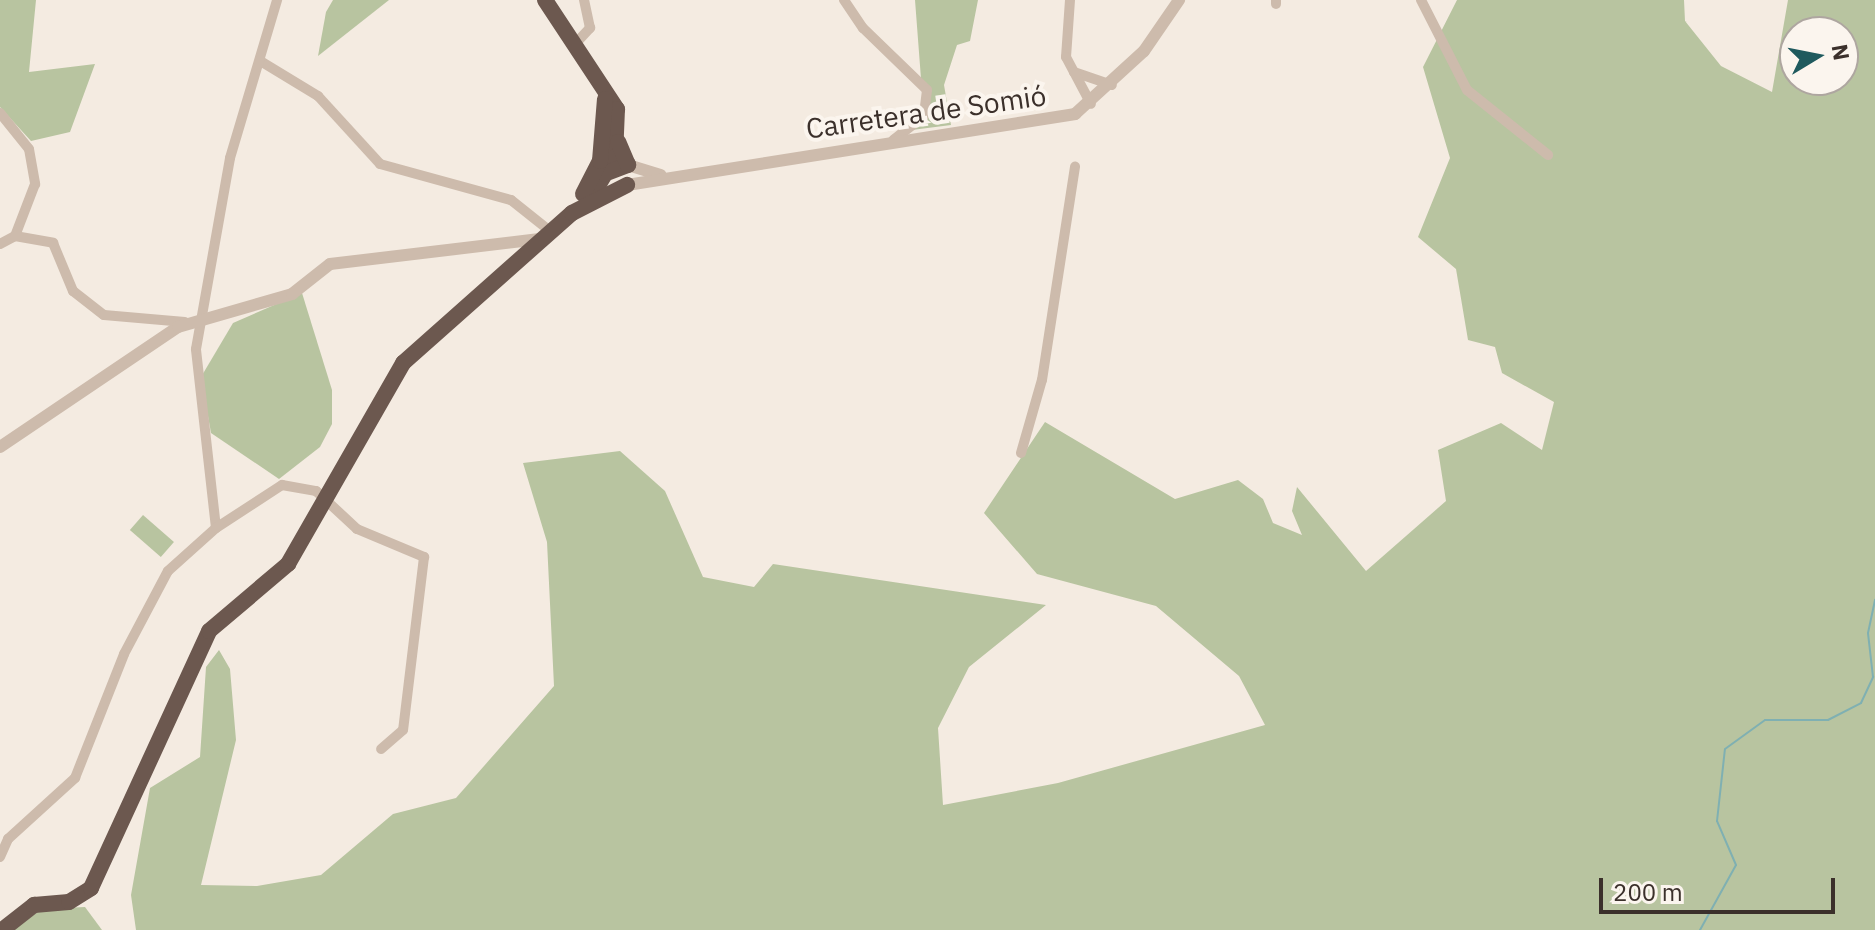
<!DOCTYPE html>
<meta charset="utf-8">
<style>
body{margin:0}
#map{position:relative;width:1875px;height:930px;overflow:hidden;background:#f4ebe1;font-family:"IBM Plex Sans",sans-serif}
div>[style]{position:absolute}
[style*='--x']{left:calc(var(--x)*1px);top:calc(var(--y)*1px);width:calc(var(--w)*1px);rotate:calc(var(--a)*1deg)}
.green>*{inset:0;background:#b8c4a0;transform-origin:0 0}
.stream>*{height:2px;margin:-1px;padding:0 1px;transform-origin:1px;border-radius:1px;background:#7fb0b2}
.minor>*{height:10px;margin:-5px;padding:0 5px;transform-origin:5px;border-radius:5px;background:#cdbbac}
.tertiary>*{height:12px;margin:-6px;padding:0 6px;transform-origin:6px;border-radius:6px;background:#cdbbac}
.trunk>*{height:16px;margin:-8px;padding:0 8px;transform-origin:8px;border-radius:8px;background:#6c584f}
span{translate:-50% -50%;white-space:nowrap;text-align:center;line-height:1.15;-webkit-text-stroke:8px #fbf5ee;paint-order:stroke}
.street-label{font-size:28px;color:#3b302b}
.north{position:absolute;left:1779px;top:16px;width:80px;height:80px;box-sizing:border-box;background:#fbf5ee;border:2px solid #aea6a0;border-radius:50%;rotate:80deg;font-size:22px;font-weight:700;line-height:32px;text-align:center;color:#3b302b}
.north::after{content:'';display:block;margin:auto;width:28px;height:36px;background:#1f5a5e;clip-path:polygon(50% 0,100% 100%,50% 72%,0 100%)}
.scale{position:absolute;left:1599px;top:878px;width:236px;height:36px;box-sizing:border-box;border:4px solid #3b302b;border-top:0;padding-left:10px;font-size:24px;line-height:28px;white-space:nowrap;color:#3b302b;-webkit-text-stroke:6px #fbf5ee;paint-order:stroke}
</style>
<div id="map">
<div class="green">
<i style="clip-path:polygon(0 0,36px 0,29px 72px,95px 64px,70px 132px,31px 141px,0 107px)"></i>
<i style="clip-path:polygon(333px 0,389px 0,318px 56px,326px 12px)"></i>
<i style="clip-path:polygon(915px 0,978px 0,970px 41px,957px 45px,944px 85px,951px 125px,904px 131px,923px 105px)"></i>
<i style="clip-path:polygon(evenodd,1457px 0,1684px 0,1685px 21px,1721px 66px,1772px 92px,1788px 0,1875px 0,1875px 930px,136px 930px,131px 895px,150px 788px,200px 757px,206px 667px,219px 650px,230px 669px,236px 740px,201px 885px,257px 886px,321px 875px,393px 814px,456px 798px,554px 686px,547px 542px,523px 463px,620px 451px,665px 491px,703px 577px,754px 587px,773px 564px,1046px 605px,969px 667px,938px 728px,943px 805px,1058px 783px,1265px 725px,1239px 676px,1156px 606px,1037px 574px,984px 513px,1045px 422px,1175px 499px,1238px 480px,1263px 499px,1273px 523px,1302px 535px,1292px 511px,1297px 487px,1366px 571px,1446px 501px,1438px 450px,1501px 423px,1542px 450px,1554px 402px,1502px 373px,1495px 347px,1468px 340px,1456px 269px,1418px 237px,1450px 158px,1423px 67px,1457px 0,1795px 32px,1843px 32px,1843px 80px,1795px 80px,1795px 32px)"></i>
<i style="clip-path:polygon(302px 293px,332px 390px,332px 424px,320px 447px,279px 479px,211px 433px,201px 377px,233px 323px)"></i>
<i style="left:143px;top:515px;width:41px;height:20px;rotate:41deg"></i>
<i style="clip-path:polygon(85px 907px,102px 930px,12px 930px,42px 909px)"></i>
</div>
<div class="stream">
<i style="--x:1700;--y:930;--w:74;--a:-61"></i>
<i style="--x:1736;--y:865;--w:48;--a:-113.4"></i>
<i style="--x:1717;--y:821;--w:72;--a:-83.7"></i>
<i style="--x:1725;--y:749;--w:49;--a:-35.9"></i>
<i style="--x:1765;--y:720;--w:63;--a:0"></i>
<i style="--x:1828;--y:720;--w:37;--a:-27"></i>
<i style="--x:1861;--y:703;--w:29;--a:-65"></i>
<i style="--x:1873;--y:677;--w:44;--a:-96.5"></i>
<i style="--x:1868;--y:633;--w:34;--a:-78"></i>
</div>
<div class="minor">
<i style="--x:844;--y:0;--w:34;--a:56"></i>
<i style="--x:863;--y:28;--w:89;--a:44.1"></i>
<i style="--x:927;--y:90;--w:26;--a:97"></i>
<i style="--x:924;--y:116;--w:39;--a:142"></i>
<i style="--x:1070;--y:0;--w:57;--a:94"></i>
<i style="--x:1066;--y:57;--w:17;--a:62"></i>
<i style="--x:1074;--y:72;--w:40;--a:18.9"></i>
<i style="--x:1421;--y:0;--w:101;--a:62.9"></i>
<i style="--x:1467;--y:90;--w:104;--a:38.7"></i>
<i style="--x:1276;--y:4;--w:4;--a:-90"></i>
<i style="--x:576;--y:43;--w:21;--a:-47"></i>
<i style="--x:590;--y:28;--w:29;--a:-102"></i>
<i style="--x:262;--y:62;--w:66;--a:31.3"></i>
<i style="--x:318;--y:96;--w:92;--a:47.6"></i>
<i style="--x:380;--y:164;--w:136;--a:15.4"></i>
<i style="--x:511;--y:200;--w:50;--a:38.5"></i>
<i style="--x:1074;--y:72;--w:36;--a:62"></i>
<i style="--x:0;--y:113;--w:46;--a:51.1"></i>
<i style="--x:29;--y:149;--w:36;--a:80"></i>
<i style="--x:35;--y:184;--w:56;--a:111"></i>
<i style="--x:15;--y:236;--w:17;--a:152"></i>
<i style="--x:15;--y:236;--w:39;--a:10"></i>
<i style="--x:53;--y:243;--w:52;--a:67.4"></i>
<i style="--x:73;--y:291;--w:39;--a:38"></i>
<i style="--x:104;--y:315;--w:81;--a:4.9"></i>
<i style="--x:1021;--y:453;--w:76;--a:-74"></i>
<i style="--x:1042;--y:380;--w:216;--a:-81.2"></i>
<i style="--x:216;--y:528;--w:180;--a:-96.4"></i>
<i style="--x:196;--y:349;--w:194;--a:-79.9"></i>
<i style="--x:230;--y:158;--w:165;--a:-73.4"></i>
<i style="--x:0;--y:857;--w:20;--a:-66"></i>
<i style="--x:8;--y:839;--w:91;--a:-42.3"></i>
<i style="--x:75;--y:778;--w:133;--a:-68.4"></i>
<i style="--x:124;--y:654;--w:94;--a:-62.1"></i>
<i style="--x:168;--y:571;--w:64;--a:-41.9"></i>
<i style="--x:216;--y:528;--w:79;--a:-33.1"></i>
<i style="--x:282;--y:485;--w:35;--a:10"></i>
<i style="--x:316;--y:491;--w:56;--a:42.8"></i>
<i style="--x:357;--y:529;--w:73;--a:22.7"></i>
<i style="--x:424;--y:557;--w:174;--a:96.9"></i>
<i style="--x:403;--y:730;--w:29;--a:139"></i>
</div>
<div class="tertiary">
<i style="--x:628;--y:165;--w:34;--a:17"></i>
<i style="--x:627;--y:185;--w:454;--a:-9"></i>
<i style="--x:1075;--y:114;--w:93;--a:-42.4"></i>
<i style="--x:1144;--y:51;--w:62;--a:-55.5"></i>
<i style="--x:0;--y:447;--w:215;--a:-34"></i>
<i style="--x:178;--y:327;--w:119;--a:-16.1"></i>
<i style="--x:292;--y:294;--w:48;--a:-38.3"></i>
<i style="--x:330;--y:264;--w:211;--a:-6.8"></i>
</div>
<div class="trunk">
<i style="--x:545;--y:0;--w:131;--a:56.6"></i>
<i style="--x:617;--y:109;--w:48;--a:92.4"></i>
<i style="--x:615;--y:157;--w:45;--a:120.5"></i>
<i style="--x:604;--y:174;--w:26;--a:-21"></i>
<i style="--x:628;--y:165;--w:25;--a:-113"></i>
<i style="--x:583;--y:194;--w:37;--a:-63"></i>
<i style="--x:600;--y:161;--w:62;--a:-85.4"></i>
<i style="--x:2;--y:930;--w:41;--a:-38"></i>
<i style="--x:34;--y:905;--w:35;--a:-5"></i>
<i style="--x:69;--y:902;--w:26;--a:-32"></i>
<i style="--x:91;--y:888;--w:283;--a:-65.3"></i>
<i style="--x:209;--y:631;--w:104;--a:-40.3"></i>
<i style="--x:288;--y:564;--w:232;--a:-60.2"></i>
<i style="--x:403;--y:363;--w:226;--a:-41.6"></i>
<i style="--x:572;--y:213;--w:62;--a:-27"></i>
</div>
<div class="street-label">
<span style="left:926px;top:112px;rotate:-8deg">Carretera de Somió</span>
</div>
<div class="north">N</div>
<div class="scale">200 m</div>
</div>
